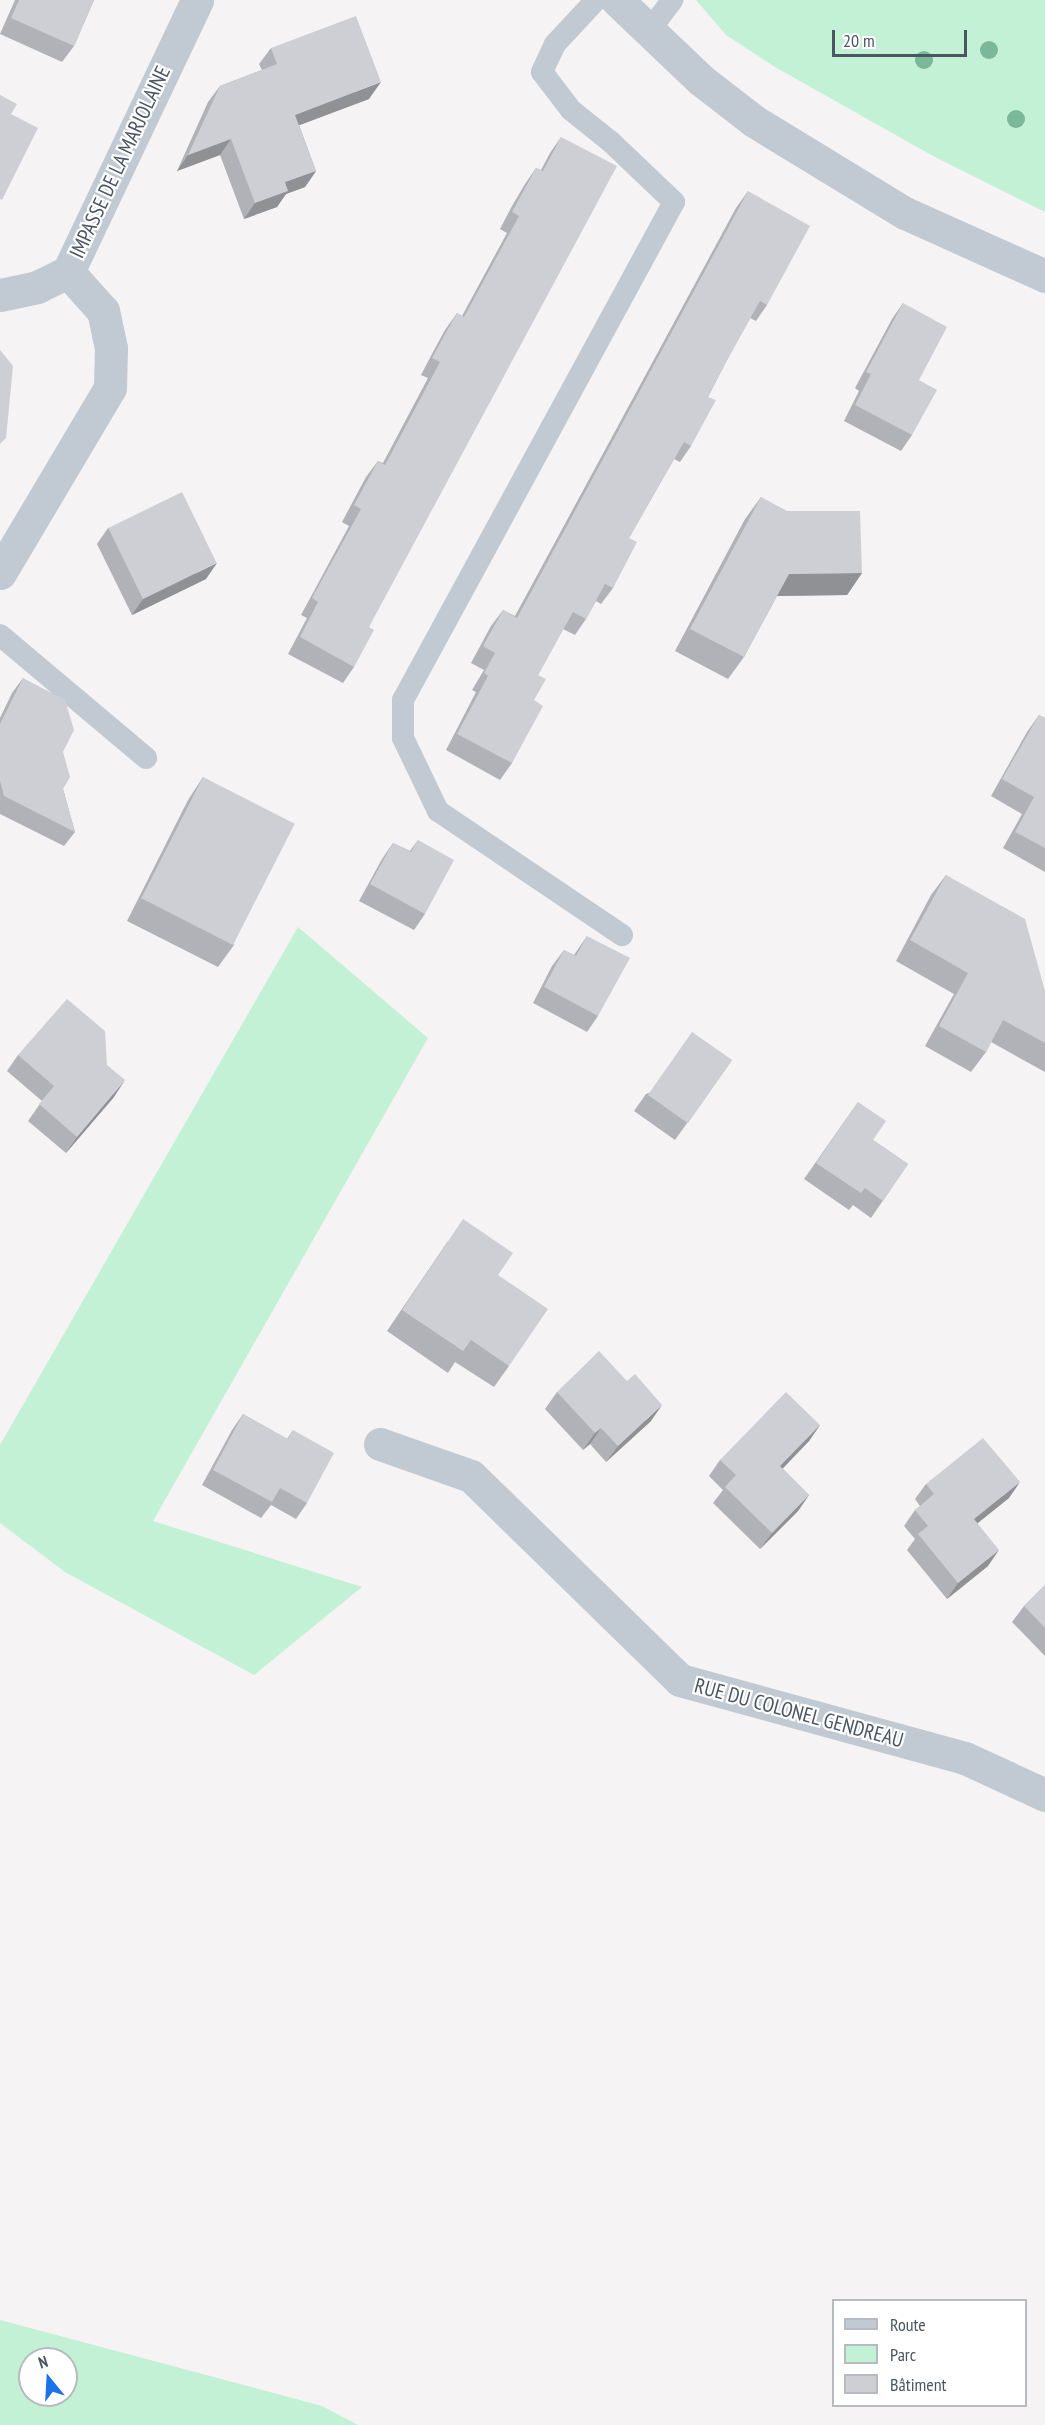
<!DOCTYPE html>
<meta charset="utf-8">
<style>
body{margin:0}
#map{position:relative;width:1045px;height:2425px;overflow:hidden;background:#f5f3f3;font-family:"PT Sans Narrow",sans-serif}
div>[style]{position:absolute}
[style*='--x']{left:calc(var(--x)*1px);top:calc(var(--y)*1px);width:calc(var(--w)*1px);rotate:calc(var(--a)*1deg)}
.green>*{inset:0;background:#c3f1d5}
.lane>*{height:22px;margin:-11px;padding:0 11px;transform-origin:11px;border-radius:11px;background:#c1cad2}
.street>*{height:33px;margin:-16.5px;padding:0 16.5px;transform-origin:16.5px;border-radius:16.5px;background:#c1cad2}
.trees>*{width:18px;height:18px;margin:-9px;border-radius:50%;background:#7bb799}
.wall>*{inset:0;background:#b0b2b7}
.shaded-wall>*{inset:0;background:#909195}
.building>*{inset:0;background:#cdcfd5;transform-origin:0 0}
span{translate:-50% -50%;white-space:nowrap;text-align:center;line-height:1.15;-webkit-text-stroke:4.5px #fff;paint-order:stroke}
.street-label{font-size:21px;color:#4a5661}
.legend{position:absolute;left:832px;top:2299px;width:195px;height:108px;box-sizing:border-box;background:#fff;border:2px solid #b7bbc0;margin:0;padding:8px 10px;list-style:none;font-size:18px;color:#4a5661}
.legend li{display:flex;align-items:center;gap:12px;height:30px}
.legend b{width:30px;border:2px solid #b7bbc0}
.north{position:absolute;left:18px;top:2347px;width:60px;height:60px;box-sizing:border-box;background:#fff;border:2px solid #b7bbc0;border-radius:50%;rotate:342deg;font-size:16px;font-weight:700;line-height:24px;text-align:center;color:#4a5661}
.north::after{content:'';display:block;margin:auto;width:21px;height:27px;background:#1a73e8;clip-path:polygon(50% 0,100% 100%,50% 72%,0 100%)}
.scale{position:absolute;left:832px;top:30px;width:135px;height:27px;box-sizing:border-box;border:3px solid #4a5661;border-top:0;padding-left:8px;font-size:18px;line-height:21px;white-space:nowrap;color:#4a5661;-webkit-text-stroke:4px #fff;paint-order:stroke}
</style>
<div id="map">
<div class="green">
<i style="clip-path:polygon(696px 0,1045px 0,1045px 212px,933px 156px,775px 67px,726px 35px)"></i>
<i style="clip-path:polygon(298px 927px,428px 1038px,153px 1521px,362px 1587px,254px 1675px,65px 1572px,0 1523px,0 1445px)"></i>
<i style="clip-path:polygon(evenodd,0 2320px,322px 2406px,358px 2425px,0 2425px,0 2320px,30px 2359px,66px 2359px,66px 2395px,30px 2395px,30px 2359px)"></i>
</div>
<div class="lane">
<i style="--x:596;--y:0;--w:60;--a:133"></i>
<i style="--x:555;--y:44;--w:31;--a:115"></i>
<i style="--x:542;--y:72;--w:48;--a:52.7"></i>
<i style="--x:571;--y:110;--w:51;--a:38.7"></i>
<i style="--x:611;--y:142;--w:87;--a:43.6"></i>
<i style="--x:674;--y:202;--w:567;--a:118.55"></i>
<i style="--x:403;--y:700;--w:38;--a:90"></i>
<i style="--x:403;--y:738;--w:81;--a:64.4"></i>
<i style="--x:438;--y:811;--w:222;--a:34"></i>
<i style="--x:649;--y:31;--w:39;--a:-53"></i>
<i style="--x:0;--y:635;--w:191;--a:40.1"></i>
</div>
<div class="street">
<i style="--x:617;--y:0;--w:116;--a:43.6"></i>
<i style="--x:701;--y:80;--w:67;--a:37.7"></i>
<i style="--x:754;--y:121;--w:177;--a:31.4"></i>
<i style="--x:905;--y:213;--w:154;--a:24.2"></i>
<i style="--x:0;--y:295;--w:38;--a:-12"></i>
<i style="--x:37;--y:287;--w:34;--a:-26"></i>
<i style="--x:0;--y:573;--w:215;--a:-59.3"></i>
<i style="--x:110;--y:388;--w:40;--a:-88.6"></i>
<i style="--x:111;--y:348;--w:38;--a:-102"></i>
<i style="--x:103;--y:311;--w:52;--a:-131.9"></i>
<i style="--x:68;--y:272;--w:301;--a:-64.6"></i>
<i style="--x:380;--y:1444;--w:96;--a:19.4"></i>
<i style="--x:471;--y:1476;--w:292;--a:44.3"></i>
<i style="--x:680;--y:1680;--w:295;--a:15.3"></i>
<i style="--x:965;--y:1758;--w:88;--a:24.8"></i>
</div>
<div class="trees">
<i style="left:989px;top:50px"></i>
<i style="left:924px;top:60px"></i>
<i style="left:1016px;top:119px"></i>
</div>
<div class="wall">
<i style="clip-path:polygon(15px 0,94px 0,74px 46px,62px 62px,0 34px)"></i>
<i style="clip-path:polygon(271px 48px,369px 99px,299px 125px,316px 171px,305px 187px,286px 194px,277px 207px,244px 219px,220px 155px,177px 171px,208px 102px,220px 86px,262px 70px,259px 64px)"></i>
<i style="clip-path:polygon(561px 137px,369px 627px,354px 667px,343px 683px,288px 654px,307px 618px,301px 615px,349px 526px,342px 522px,366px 477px,378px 461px,383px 463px,428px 378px,421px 375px,433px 352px,445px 330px,457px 313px,462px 316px,507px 233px,500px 229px,512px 206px,525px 184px,536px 168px,541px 170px,550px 153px)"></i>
<i style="clip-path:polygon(748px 191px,767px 305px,756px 321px,750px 318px,726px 362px,708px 397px,691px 446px,680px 462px,674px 459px,629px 538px,613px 588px,601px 604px,596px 601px,586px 619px,575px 635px,563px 629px,538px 675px,534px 700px,512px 763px,500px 780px,446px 750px,476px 692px,472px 690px,484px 670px,471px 663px,491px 626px,503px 610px,515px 616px,736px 208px)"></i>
<i style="clip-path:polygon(903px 303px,919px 380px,912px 435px,901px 451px,844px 421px,859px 391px,855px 388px,892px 319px)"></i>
<i style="clip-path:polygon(761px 497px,862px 573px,847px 595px,777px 596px,744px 657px,728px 679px,675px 651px,745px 519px)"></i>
<i style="clip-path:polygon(108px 528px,206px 579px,132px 615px,97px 544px)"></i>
<i style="clip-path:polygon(23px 678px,63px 752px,63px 789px,75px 832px,64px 846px,0 814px,0 718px,12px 693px)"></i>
<i style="clip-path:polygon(1039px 715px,1045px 718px,1045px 872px,1003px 848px,1022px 814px,991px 796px,1027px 732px)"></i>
<i style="clip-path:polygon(203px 777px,234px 945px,218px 967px,127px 921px,188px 800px)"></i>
<i style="clip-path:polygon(418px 840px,425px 914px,414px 930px,359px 901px,382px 859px,393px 843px,410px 851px)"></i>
<i style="clip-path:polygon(946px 875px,1045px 991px,1045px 1072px,991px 1042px,986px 1052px,971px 1072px,925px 1046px,954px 994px,896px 961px,931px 895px)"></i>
<i style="clip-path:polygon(587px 936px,598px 1016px,587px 1032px,533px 1003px,552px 966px,564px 950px,574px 955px)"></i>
<i style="clip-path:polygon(18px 1055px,107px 1065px,114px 1097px,66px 1153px,28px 1121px,42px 1101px,7px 1071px)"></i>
<i style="clip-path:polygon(732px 1060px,675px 1140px,634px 1111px,646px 1094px)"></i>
<i style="clip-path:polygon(858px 1102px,873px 1140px,908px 1164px,871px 1218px,853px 1205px,849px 1210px,804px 1179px)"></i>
<i style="clip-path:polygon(448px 1241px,498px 1275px,509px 1366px,494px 1387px,455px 1362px,448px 1373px,387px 1331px)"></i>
<i style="clip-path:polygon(557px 1392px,651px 1421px,606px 1462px,590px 1444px,583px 1450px,545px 1409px)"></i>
<i style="clip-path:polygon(243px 1414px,287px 1439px,293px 1430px,307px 1503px,296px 1519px,271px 1505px,261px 1518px,202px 1485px,232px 1430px)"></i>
<i style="clip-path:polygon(820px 1425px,809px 1441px,782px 1468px,809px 1495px,798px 1511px,760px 1549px,713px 1503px,723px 1490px,709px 1476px,720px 1460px)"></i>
<i style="clip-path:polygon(926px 1484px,1009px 1498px,977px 1523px,988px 1566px,947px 1599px,907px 1550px,915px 1539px,904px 1526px,915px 1510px,920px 1506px,915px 1499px)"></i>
<i style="clip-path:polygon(1045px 1585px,1045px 1656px,1012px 1622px,1024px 1606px)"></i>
</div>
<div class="shaded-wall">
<i style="clip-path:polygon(381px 82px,369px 99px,284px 131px,295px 115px)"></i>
<i style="clip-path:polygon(231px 139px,220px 155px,177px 171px,188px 155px)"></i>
<i style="clip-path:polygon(316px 171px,305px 187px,286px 194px,277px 207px,244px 219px,255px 203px,285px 182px)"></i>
<i style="clip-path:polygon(217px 563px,206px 579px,132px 615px,143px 599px)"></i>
<i style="clip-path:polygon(862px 573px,847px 595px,773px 596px,789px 574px)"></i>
<i style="clip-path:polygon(125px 1080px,114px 1097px,66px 1153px,77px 1137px)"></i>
<i style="clip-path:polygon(662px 1405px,651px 1421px,606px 1462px,618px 1446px)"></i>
<i style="clip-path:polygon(820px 1425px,809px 1441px,769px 1483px,780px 1466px)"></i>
<i style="clip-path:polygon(601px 1428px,590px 1444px,583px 1450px,595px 1433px)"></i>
<i style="clip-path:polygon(1020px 1482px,1009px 1498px,963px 1535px,974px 1519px)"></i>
<i style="clip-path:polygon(809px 1495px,798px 1511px,760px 1549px,772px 1533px)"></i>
<i style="clip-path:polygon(999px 1550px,988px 1566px,947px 1599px,958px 1583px)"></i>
</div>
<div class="building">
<i style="clip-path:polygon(19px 0,94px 0,74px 46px,11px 18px)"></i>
<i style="clip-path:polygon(356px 16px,381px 82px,295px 115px,316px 171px,285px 182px,288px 191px,255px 203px,231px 139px,188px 155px,220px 86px,277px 64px,271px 48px)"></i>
<i style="clip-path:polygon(0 95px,17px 104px,11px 114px,38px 128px,2px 200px,0 199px)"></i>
<i style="clip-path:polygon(561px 137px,617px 166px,369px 627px,374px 630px,354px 667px,300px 637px,318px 602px,312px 598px,361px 509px,354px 505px,378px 461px,385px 465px,440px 362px,432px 358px,444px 336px,457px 313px,464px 317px,519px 216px,512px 212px,536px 168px,543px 171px)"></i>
<i style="clip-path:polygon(748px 191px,810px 226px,767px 305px,760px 301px,726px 362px,708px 397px,716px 400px,691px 446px,684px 442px,629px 538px,637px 542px,613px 588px,605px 584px,586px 619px,573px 612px,538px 675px,546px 679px,534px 700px,543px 706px,512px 763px,457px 734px,488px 676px,484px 673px,495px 653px,483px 646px,503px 610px,517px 618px)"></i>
<i style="clip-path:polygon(903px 303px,947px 327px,919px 380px,937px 390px,912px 435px,855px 405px,871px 374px,866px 372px)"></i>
<i style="clip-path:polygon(0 350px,13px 366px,6px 438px,0 444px)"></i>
<i style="left:182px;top:492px;width:79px;height:82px;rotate:64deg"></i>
<i style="clip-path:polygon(761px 497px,787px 511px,860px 511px,862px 573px,789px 574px,744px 657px,690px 629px)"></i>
<i style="clip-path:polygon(23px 678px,65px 700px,74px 730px,63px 752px,70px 777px,63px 789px,75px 832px,4px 796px,0 781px,0 724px)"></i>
<i style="clip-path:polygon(1039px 715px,1045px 718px,1045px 848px,1015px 832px,1034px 797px,1002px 779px)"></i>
<i style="left:203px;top:777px;width:103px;height:136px;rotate:27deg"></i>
<i style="clip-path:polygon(418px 840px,454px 860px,425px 914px,370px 884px,393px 843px,411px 852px)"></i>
<i style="clip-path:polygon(946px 875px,1025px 919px,1045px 991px,1045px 1043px,1003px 1020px,986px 1052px,939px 1026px,968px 973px,910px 940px)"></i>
<i style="clip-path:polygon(587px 936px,630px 958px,598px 1016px,544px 987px,564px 950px,576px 956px)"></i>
<i style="clip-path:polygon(67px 999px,105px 1031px,107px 1065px,125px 1080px,77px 1137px,39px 1104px,54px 1086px,18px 1055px)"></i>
<i style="left:692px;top:1032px;width:49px;height:77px;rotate:35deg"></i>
<i style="clip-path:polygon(858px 1102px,886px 1121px,873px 1140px,908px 1164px,883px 1201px,865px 1188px,861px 1193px,816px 1163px)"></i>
<i style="clip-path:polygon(463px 1219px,513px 1253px,498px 1275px,548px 1309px,509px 1366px,471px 1340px,463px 1351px,402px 1310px)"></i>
<i style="clip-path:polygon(599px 1351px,627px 1381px,635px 1374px,662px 1405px,618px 1446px,601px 1428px,595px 1433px,557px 1392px)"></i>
<i style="clip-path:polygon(786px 1392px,820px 1425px,780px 1466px,809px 1495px,772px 1533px,725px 1487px,736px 1475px,720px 1460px)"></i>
<i style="clip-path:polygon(243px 1414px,288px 1439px,293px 1430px,334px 1453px,307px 1503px,280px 1488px,272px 1502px,213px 1470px)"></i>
<i style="clip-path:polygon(983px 1438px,1020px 1482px,974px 1519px,999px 1550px,958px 1583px,918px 1534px,928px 1526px,915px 1510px,934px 1494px,926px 1484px)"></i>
<i style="clip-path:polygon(1045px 1585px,1045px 1628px,1024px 1606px)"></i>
</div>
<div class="street-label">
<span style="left:120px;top:162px;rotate:-65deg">IMPASSE DE LA MARJOLAINE</span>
<span style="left:799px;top:1713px;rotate:15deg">RUE DU COLONEL GENDREAU</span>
</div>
<ul class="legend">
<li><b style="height:8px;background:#c1cad2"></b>Route</li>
<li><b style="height:16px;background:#c3f1d5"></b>Parc</li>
<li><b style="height:16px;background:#cdcfd5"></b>Bâtiment</li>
</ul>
<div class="north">N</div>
<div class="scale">20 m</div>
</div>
